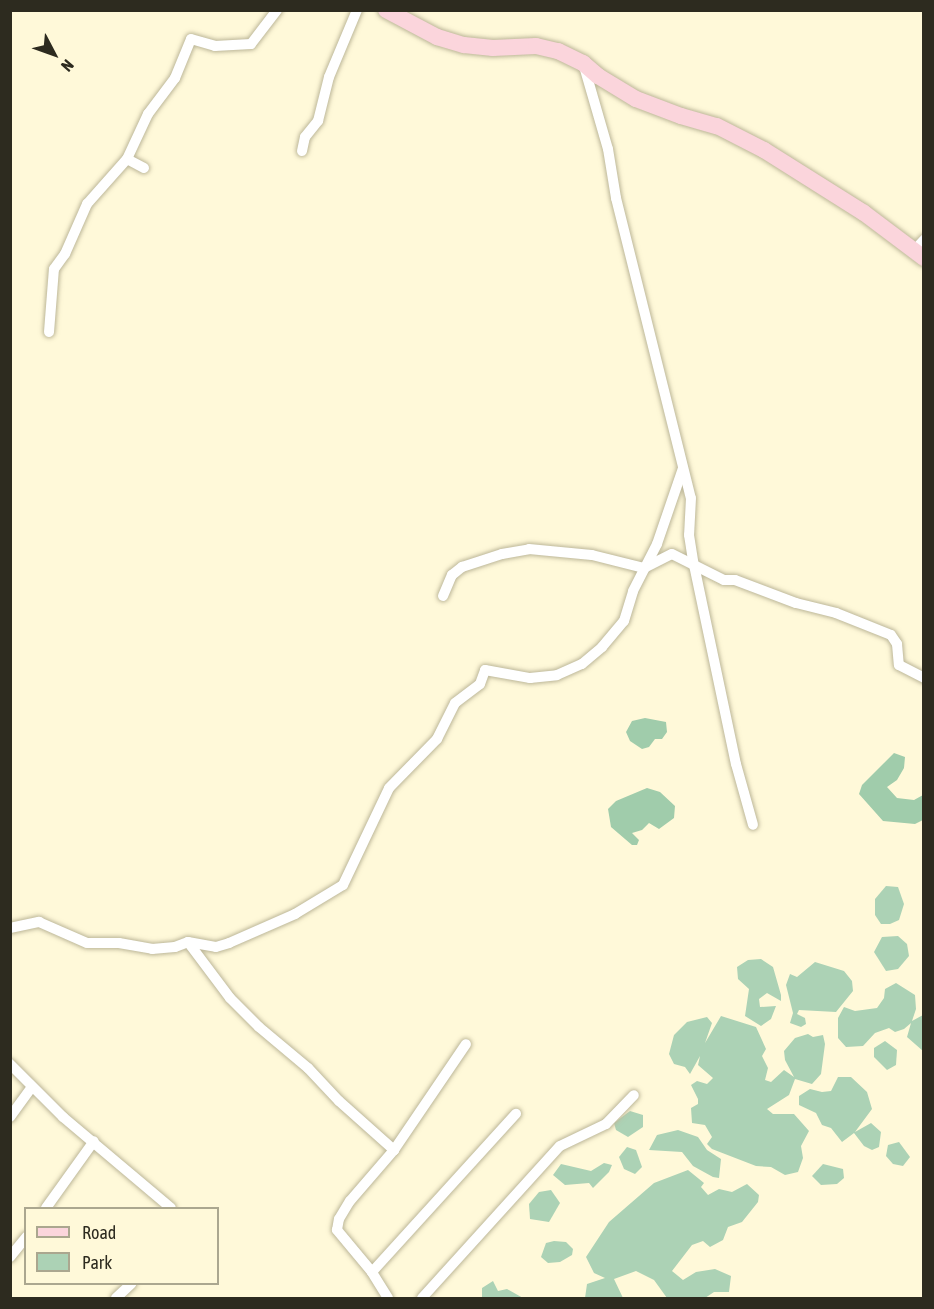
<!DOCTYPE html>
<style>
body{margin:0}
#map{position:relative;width:934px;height:1309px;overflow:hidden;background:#fff9d9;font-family:"Asap Condensed",sans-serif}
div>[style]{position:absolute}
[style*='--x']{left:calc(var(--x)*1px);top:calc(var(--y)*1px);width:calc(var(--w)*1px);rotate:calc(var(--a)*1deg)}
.green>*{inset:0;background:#acd2b5}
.forest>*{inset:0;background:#a0ccab}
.roads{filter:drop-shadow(0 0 2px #bdb799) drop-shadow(0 0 2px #bdb799)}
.street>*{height:10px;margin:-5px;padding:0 5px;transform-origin:5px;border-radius:5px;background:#fff}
.secondary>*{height:16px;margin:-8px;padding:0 8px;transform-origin:8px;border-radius:8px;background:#fbd5dc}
span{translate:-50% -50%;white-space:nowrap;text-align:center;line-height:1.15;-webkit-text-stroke:5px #fff9d9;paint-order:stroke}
.frame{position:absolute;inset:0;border:12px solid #2d2b1f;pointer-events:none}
.legend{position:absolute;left:24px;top:1207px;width:195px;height:78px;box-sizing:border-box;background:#fff9d9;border:2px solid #aba78f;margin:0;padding:8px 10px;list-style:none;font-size:18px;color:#2d2b1f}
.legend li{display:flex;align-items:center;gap:12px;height:30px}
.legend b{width:30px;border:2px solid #aba78f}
.north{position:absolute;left:24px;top:24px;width:60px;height:60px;-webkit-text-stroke:4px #fff9d9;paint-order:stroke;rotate:131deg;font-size:16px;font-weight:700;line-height:24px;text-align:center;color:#2d2b1f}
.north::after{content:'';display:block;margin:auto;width:21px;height:27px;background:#2d2b1f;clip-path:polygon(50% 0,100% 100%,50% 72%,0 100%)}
</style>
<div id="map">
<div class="green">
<i style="clip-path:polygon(886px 886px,898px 887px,904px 904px,899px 920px,890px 924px,881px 924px,875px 915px,875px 899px)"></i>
<i style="clip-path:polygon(898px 936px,907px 944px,909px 956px,898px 969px,886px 971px,874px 952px,882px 937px)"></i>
<i style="clip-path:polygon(761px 959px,773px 967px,781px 995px,781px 1001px,767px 993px,759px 999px,760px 1007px,776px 1006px,771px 1019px,761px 1026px,745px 1016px,749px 989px,738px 979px,737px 967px,748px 960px)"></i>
<i style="clip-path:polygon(815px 962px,844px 971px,852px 981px,853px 991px,836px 1012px,799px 1010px,797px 1014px,805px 1018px,806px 1024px,801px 1027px,790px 1023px,793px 1013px,786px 985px,790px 974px,797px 977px)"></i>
<i style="clip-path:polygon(896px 983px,915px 995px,916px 1009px,912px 1021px,923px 1015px,923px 1051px,907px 1037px,911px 1023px,904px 1029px,895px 1032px,889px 1028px,875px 1033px,863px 1046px,846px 1047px,838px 1038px,838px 1018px,844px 1007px,855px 1011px,877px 1008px,884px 998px,885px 989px)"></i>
<i style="clip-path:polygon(721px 1016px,756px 1027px,766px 1049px,762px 1056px,768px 1068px,765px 1080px,771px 1082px,784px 1070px,794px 1077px,785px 1060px,784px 1051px,795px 1038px,808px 1034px,813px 1037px,823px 1035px,825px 1044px,821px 1074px,812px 1084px,795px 1079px,789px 1095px,767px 1109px,773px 1114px,794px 1114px,809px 1131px,801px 1146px,803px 1158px,798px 1172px,785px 1175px,771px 1167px,756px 1166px,712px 1149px,707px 1144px,712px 1137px,705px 1125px,692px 1123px,691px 1108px,698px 1104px,698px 1099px,691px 1085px,697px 1081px,707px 1084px,713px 1078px,698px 1065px,700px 1056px,690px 1074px,685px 1067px,674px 1064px,669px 1054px,674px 1035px,687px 1022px,707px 1017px,712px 1023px,705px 1043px)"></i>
<i style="clip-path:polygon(885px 1041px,897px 1050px,896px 1065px,887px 1070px,874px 1057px,874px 1048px)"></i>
<i style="clip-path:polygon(838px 1077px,851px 1077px,867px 1092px,872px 1109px,855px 1132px,871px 1123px,881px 1132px,879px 1147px,872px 1150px,864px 1146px,854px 1133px,842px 1142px,831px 1128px,822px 1125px,816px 1113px,799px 1105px,799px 1096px,810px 1089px,822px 1092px,831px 1091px)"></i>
<i style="clip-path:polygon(630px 1111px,643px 1115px,643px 1127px,628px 1137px,616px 1130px,614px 1123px)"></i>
<i style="clip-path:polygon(678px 1130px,698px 1137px,707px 1150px,721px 1159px,719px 1178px,713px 1177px,693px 1166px,682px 1152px,649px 1150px,657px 1135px)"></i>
<i style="clip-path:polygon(899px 1142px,910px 1157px,903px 1166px,893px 1164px,886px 1156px,888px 1145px)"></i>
<i style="clip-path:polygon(627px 1147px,636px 1150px,642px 1167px,635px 1174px,624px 1169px,619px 1157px)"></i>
<i style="clip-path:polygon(604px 1163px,612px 1165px,609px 1172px,593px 1188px,589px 1183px,565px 1185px,553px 1175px,561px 1164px,591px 1171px)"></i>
<i style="clip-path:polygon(823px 1164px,843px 1169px,844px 1178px,837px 1184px,821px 1185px,812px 1176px)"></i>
<i style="clip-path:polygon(688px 1170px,704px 1183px,701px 1187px,708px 1195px,719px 1189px,732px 1192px,747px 1184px,759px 1195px,758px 1202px,742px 1222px,728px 1227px,723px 1240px,710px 1247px,703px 1241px,692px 1245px,672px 1271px,683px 1280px,696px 1272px,715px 1269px,731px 1276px,729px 1292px,714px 1292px,705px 1298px,667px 1298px,654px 1280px,636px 1271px,614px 1279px,623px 1298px,585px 1298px,587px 1284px,605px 1278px,594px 1273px,586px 1257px,609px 1222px,654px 1183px)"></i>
<i style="clip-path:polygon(551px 1190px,560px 1203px,549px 1222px,530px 1219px,529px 1204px,539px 1192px)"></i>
<i style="clip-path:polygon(554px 1241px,566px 1242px,573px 1249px,572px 1255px,560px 1262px,548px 1263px,541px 1257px,546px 1243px)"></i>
<i style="clip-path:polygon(493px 1281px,498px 1291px,507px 1289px,523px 1298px,482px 1298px,482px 1288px)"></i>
</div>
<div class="forest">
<i style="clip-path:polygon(645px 718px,666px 722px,667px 732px,662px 739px,655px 739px,649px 747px,642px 749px,630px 741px,626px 732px,632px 721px)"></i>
<i style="clip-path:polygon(894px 753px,905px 757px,904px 768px,897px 780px,887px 787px,897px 798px,914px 800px,923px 795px,923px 820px,915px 824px,883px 821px,859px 794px,862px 785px)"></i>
<i style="clip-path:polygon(647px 788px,660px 792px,675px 806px,674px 818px,659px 829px,649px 823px,642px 830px,632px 833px,639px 840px,637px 845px,632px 845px,611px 827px,608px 809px,616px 801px)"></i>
</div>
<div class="roads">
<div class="street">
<i style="--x:584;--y:66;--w:86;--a:73.9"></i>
<i style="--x:608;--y:149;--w:50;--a:80.7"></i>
<i style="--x:616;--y:198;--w:309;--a:76"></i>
<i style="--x:691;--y:498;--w:37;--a:93"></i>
<i style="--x:689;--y:535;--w:30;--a:81"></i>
<i style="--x:694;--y:565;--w:203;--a:78.1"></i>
<i style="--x:736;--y:764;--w:63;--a:74.4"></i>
<i style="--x:302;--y:151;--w:14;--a:-78"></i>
<i style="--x:305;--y:137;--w:21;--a:-51"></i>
<i style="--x:318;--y:121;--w:45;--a:-76"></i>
<i style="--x:329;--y:77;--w:73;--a:-67.3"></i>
<i style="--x:144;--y:168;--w:19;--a:-152"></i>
<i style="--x:127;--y:159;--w:50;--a:-65"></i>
<i style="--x:148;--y:114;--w:45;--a:-53.1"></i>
<i style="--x:175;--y:78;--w:42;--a:-67.7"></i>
<i style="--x:191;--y:39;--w:25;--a:16"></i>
<i style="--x:215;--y:46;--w:36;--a:-3"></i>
<i style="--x:251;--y:44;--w:43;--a:-52.6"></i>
<i style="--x:914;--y:251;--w:15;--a:-48"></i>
<i style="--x:49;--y:332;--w:63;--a:-85.5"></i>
<i style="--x:54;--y:269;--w:19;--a:-54"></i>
<i style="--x:65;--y:254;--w:55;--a:-66.3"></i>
<i style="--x:87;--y:204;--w:60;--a:-48.4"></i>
<i style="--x:443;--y:596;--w:23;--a:-67"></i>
<i style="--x:452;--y:575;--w:13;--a:-39"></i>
<i style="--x:462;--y:567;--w:42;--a:-18"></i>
<i style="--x:502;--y:554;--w:27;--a:-10"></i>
<i style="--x:529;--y:549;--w:63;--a:5.4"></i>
<i style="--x:592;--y:555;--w:54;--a:14"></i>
<i style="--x:644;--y:568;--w:31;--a:-27"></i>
<i style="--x:672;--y:554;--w:58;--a:26.6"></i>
<i style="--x:724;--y:580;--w:11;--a:0"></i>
<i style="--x:735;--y:580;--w:65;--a:20.7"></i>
<i style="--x:796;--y:603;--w:41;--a:14"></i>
<i style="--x:836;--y:613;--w:59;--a:21.8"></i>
<i style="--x:891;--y:635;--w:11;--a:56"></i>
<i style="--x:897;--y:644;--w:21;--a:85"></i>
<i style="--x:899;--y:665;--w:28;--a:27"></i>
<i style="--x:10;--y:928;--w:30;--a:-12"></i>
<i style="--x:39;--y:922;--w:52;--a:23.6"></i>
<i style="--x:87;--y:943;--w:32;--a:0"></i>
<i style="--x:119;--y:943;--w:34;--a:10"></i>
<i style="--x:152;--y:949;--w:23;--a:-5"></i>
<i style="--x:175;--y:947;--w:14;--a:-21"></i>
<i style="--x:188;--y:942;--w:70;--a:53.1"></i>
<i style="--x:230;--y:998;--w:41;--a:45"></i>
<i style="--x:259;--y:1027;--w:64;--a:39.9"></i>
<i style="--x:308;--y:1068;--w:45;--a:46.8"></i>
<i style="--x:339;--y:1101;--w:74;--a:41.7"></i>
<i style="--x:188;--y:942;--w:28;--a:10"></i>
<i style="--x:216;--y:947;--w:14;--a:-17"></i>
<i style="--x:229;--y:943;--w:72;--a:-23.7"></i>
<i style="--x:295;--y:914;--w:56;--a:-31.1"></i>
<i style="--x:343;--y:885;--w:107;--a:-64.6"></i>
<i style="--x:389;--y:788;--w:69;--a:-45.6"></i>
<i style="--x:437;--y:739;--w:40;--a:-63.4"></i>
<i style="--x:455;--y:703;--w:31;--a:-37"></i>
<i style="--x:480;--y:684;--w:15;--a:-70"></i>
<i style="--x:485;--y:670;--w:46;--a:10.1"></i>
<i style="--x:530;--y:678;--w:27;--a:-6"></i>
<i style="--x:557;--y:675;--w:27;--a:-24"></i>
<i style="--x:582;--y:664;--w:26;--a:-40"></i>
<i style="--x:602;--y:647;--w:34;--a:-50"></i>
<i style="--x:624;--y:621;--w:31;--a:-73"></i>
<i style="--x:633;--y:591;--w:53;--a:-62.9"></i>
<i style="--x:657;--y:544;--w:80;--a:-71.1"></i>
<i style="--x:10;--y:1064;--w:75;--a:45"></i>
<i style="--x:63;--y:1117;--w:141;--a:40.1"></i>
<i style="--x:10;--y:1117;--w:37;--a:-54"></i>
<i style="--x:46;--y:1208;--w:82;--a:-54.4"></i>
<i style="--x:10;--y:1257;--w:26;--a:-51"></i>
<i style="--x:372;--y:1272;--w:214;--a:-47.7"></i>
<i style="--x:116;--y:1298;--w:21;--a:-43"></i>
<i style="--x:388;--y:1298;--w:31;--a:-122"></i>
<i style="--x:372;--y:1272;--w:55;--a:-129.8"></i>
<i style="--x:337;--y:1230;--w:11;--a:-80"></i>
<i style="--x:339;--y:1219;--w:21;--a:-59"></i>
<i style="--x:350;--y:1201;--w:67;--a:-49.2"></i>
<i style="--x:394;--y:1150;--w:128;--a:-55.8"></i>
<i style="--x:422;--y:1298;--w:205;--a:-47.8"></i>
<i style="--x:560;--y:1146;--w:51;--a:-25.6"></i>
<i style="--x:606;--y:1124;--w:40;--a:-46"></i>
</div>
<div class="secondary">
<i style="--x:386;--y:10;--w:58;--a:27.9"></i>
<i style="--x:437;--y:37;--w:28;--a:17"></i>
<i style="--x:464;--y:45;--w:29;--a:6"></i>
<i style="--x:493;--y:48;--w:43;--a:-2.7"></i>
<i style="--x:536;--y:46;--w:23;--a:13"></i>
<i style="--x:558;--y:51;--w:28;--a:26"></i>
<i style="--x:583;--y:63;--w:20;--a:41"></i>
<i style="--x:598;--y:76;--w:44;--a:31.2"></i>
<i style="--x:636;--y:99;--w:48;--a:20.7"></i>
<i style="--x:681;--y:116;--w:37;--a:16"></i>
<i style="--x:717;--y:126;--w:53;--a:27.1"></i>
<i style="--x:764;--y:150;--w:118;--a:32.2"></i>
<i style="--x:864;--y:213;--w:75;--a:36.9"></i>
</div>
</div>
<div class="frame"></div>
<ul class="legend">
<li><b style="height:8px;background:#fbd5dc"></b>Road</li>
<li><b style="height:16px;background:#acd2b5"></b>Park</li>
</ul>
<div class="north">N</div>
</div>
